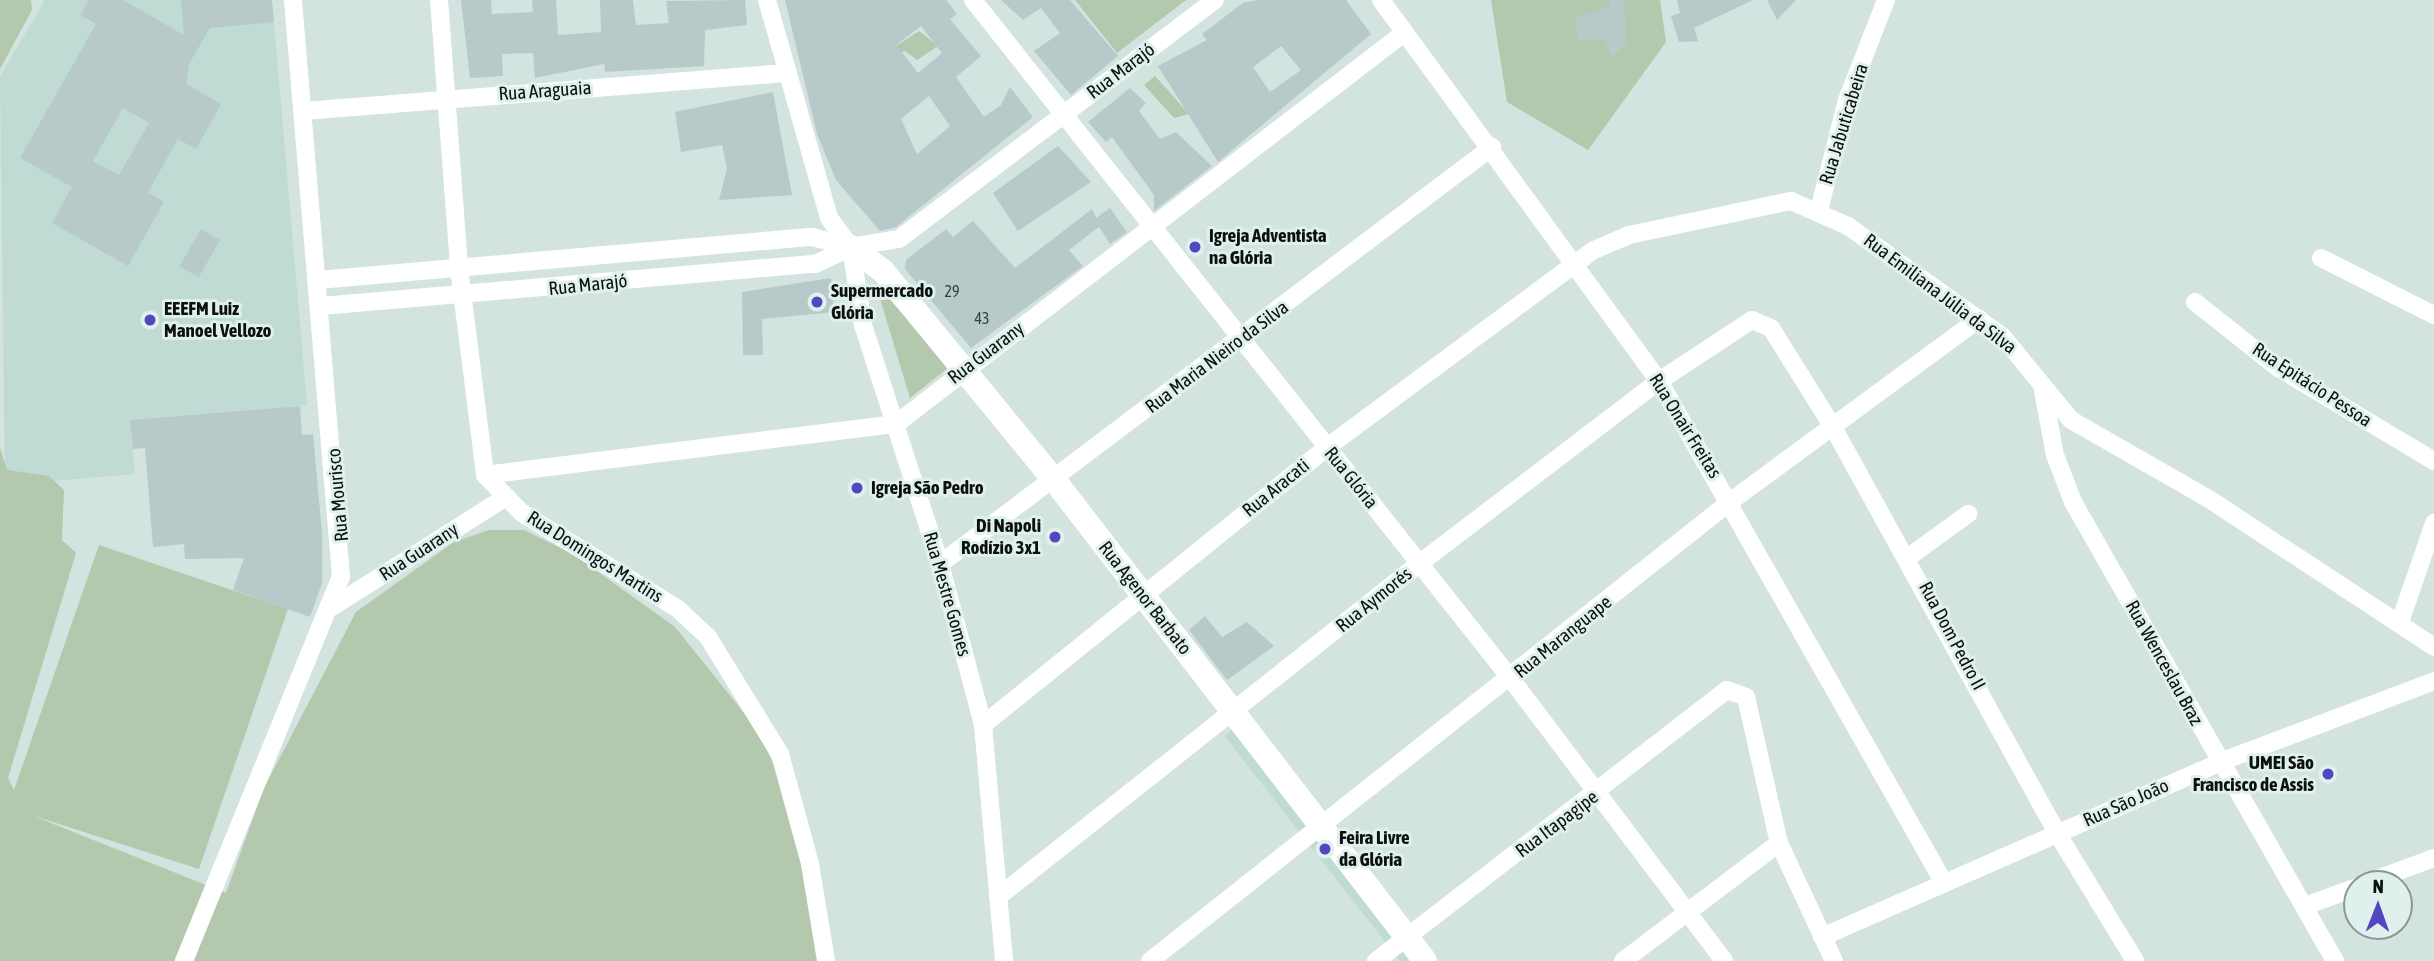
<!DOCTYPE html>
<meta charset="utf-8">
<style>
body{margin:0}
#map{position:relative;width:2434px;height:961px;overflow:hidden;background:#d3e3df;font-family:"Asap Condensed",sans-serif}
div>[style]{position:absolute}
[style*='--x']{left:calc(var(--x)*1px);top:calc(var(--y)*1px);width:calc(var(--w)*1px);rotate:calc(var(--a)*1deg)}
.built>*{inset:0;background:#c0dad4;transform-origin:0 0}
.green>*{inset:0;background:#b3c8ad}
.building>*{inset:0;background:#b8c9ca;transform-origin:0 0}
.street>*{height:18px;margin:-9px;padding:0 9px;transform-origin:9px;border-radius:9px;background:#fff}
.secondary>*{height:24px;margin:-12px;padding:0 12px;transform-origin:12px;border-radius:12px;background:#fff}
.dots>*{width:19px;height:19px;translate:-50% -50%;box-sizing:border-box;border:4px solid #e0f1ed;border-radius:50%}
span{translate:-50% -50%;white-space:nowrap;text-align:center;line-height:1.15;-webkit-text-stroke:6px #e0f1ed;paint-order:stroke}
.number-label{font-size:16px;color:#373f3e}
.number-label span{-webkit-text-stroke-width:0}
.street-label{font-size:19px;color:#0c1110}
.poi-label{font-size:19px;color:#0c1110;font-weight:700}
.left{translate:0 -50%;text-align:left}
.right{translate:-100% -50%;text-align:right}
.north{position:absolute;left:2343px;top:870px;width:70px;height:70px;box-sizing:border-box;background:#e0f1ed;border:2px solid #8b9795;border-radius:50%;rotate:1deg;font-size:19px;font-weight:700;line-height:28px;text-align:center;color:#0c1110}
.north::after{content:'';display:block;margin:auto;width:24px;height:32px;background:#5346be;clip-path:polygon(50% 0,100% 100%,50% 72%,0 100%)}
</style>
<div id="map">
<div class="built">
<i style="clip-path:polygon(45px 0,272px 0,307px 405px,130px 420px,135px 474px,5px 485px,0 76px)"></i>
<i style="left:1241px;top:723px;width:301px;height:21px;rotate:52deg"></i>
</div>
<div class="green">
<i style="clip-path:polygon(0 0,31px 0,32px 10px,0 69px)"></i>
<i style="clip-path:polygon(1075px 0,1186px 0,1117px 53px)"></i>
<i style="clip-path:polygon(1491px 0,1660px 0,1666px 42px,1588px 150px,1507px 102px)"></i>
<i style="clip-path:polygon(919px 31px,938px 46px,917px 60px,905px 51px,889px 57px,891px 49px)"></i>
<i style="clip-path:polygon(1155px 76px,1189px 114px,1174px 118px,1144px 85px)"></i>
<i style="clip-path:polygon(875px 282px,948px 368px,910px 398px)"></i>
<i style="clip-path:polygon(0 448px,7px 470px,49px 476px,64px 490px,62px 540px,76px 553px,8px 778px,14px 790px,99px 545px,288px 609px,199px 869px,31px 815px,226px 893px,264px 788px,356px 612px,454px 542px,489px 530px,524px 530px,573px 554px,675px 627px,756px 728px,797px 812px,819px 961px,0 961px)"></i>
</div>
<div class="building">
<i style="clip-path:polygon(evenodd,89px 0,123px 0,184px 35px,181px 0,272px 0,274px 22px,210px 28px,189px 64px,186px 84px,221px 104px,196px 149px,178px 139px,148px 192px,164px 202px,128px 266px,52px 223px,72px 187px,20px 158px,96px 24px,80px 15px,89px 0,123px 108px,149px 123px,119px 175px,93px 161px,123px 108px)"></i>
<i style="clip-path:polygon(461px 0,491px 0,492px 14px,533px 12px,532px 0,556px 0,558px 35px,601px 32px,600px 0,633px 0,636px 25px,669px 23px,666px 1px,745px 0,747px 25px,705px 30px,704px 66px,605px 72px,604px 64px,535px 78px,533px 53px,502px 54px,503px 76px,470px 78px)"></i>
<i style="clip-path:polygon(evenodd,785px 0,946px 0,957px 14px,950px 19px,981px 56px,956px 77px,984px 117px,1001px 105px,1010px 87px,1033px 117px,896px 227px,880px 231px,836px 180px,817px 134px,785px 0,921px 26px,942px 53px,918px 73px,896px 45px,921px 26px,785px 0,929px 96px,950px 126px,917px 154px,901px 119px,929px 96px)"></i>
<i style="clip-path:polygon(1001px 0,1070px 0,1118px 56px,1071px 95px,1034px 51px,1060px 33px,1041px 8px,1023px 20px)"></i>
<i style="clip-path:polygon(evenodd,1257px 0,1346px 0,1371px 34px,1218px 162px,1158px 66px,1207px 40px,1202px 34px,1243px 3px,1257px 0,1281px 46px,1301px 70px,1270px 92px,1253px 67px,1281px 46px)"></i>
<i style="clip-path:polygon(1609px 0,1624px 0,1626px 43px,1612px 58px,1603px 39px,1577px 41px,1576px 17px,1609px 7px)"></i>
<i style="clip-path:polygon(1677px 0,1753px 0,1694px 28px,1698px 41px,1679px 42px,1671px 16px,1680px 13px)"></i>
<i style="clip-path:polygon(1767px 0,1796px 0,1777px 20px)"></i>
<i style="clip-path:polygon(1130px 88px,1146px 103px,1139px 111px,1160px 139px,1176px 132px,1212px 166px,1154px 211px,1154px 195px,1112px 137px,1106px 142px,1088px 122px)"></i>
<i style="clip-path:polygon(773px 92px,792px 195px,719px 200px,727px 169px,722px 145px,681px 152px,675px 112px)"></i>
<i style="clip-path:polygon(1058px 146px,1091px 182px,1018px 231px,993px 193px)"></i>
<i style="clip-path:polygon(1110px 208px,1127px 232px,1110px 244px,1099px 227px,1069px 250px,1083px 266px,971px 348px,905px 269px,906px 260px,946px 229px,953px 237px,973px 221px,1015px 268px,1092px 209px,1096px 218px)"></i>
<i style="left:201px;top:229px;width:22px;height:43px;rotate:30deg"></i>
<i style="clip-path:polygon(831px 278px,834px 312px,762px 319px,763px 355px,743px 355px,742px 292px)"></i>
<i style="clip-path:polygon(300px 406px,302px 435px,313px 434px,322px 533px,322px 583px,310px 617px,233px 590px,244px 558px,185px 559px,184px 544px,153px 547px,145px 448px,133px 449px,130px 420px)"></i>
<i style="clip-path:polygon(1205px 616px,1222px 637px,1247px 622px,1274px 646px,1227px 680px,1189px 630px)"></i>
</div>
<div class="street">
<i style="--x:439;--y:0;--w:269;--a:85.7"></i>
<i style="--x:459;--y:268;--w:209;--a:82.8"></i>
<i style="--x:485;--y:475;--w:53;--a:45.8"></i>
<i style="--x:522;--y:513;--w:183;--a:31.6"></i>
<i style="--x:678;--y:609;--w:41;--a:43"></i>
<i style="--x:708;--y:637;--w:137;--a:58.4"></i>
<i style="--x:780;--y:754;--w:114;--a:74.7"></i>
<i style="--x:810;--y:864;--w:98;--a:80.6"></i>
<i style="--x:767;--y:0;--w:227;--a:74.1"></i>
<i style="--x:829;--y:218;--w:36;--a:53"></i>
<i style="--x:851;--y:247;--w:79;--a:81.3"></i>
<i style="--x:863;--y:325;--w:251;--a:72.1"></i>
<i style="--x:940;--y:564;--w:167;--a:75"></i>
<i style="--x:983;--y:725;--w:237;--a:84.9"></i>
<i style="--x:973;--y:0;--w:866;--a:51.61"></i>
<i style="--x:1511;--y:679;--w:353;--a:52.9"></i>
<i style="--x:1381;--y:0;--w:472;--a:53.9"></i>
<i style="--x:1659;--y:381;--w:575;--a:60.4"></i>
<i style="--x:303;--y:111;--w:486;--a:-4.5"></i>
<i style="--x:1819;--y:210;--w:114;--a:-75.7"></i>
<i style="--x:1847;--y:100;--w:107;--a:-68.7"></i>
<i style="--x:2321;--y:258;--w:127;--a:26.8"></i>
<i style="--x:318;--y:280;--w:496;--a:-5"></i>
<i style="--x:812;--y:237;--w:37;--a:14"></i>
<i style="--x:2195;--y:302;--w:105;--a:38.4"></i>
<i style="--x:2277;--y:367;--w:183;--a:30.9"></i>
<i style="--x:321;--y:306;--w:496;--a:-4.9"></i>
<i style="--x:815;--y:264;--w:40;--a:-25"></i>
<i style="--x:851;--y:247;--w:49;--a:-9.5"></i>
<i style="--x:899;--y:239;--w:396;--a:-37.1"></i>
<i style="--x:2043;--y:391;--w:65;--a:79.4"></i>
<i style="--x:2055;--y:455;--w:50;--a:69"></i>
<i style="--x:2073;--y:502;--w:529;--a:60.28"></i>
<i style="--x:485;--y:475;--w:414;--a:-7.1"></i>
<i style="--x:896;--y:424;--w:642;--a:-37.6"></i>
<i style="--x:1910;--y:556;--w:72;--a:-35.9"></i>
<i style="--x:940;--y:564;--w:692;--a:-37.07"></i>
<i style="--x:332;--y:607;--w:206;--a:-32.3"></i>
<i style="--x:2400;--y:622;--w:105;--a:-71"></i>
<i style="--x:983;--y:725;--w:441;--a:-38.9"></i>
<i style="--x:1326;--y:448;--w:333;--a:-36.5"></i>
<i style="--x:1594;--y:250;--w:38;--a:-23"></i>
<i style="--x:1629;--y:235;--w:166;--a:-11.9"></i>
<i style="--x:1791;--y:201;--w:62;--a:23.7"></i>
<i style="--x:1848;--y:226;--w:191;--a:35.6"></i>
<i style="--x:2003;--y:337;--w:107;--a:50.7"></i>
<i style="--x:2071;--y:420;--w:159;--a:29.8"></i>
<i style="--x:2209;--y:499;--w:269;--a:33.3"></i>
<i style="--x:2364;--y:884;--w:75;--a:-20.4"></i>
<i style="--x:998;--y:897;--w:538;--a:-38.36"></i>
<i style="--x:1420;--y:563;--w:300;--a:-37.3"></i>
<i style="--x:1659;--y:381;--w:111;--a:-33.3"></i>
<i style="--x:1752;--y:320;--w:21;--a:23"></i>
<i style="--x:1771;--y:328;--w:119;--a:58"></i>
<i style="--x:1834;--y:429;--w:461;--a:61.1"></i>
<i style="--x:2057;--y:833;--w:150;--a:58.6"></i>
<i style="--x:2305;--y:906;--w:55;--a:-20.1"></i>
<i style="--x:1822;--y:937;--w:435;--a:-23.7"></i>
<i style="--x:2220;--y:762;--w:229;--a:-20.7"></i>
<i style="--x:184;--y:961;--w:415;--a:-67.8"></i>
<i style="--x:341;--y:577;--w:579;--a:-94.76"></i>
<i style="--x:1150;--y:961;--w:741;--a:-38.37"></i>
<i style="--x:1731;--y:501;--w:308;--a:-36.3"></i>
<i style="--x:1376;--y:961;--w:443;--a:-37.7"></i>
<i style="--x:1727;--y:690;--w:20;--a:20"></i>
<i style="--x:1746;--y:697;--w:150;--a:77.3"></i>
<i style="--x:1779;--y:843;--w:130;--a:65"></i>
<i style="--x:1623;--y:961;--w:196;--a:-37.1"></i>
</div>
<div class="secondary">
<i style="--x:851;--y:247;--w:40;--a:37"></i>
<i style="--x:883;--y:271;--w:271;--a:50.7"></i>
<i style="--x:1055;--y:481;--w:606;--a:52.37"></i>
</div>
<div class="dots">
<i style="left:1195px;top:247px;background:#5346be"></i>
<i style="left:817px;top:302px;background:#5346be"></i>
<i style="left:150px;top:320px;background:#5346be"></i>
<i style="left:857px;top:488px;background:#5346be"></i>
<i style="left:1055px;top:537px;background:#5346be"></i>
<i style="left:2328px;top:774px;background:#5346be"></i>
<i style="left:1325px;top:849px;background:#5346be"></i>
</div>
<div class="number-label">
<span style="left:952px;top:291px">29</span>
<span style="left:982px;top:318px">43</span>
</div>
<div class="street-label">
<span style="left:1121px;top:71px;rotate:-37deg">Rua Marajó</span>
<span style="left:545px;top:91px;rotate:-4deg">Rua Araguaia</span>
<span style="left:1844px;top:124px;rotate:-73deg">Rua Jabuticabeira</span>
<span style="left:588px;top:285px;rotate:-6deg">Rua Marajó</span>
<span style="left:1940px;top:294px;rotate:37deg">Rua Emiliana Júlia da Silva</span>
<span style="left:986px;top:353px;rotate:-37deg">Rua Guarany</span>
<span style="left:1217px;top:357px;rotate:-37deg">Rua Maria Nieiro da Silva</span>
<span style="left:2312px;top:385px;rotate:33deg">Rua Epitácio Pessoa</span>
<span style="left:1685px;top:426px;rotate:58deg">Rua Onair Freitas</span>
<span style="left:1351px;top:478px;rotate:51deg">Rua Glória</span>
<span style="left:1276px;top:488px;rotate:-39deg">Rua Aracati</span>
<span style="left:338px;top:495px;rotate:-95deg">Rua Mourisco</span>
<span style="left:419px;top:552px;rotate:-33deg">Rua Guarany</span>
<span style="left:595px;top:557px;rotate:32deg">Rua Domingos Martins</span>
<span style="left:947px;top:594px;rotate:74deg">Rua Mestre Gomes</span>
<span style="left:1145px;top:598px;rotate:52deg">Rua Agenor Barbato</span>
<span style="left:1374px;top:600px;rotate:-39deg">Rua Aymorés</span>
<span style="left:1952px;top:636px;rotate:62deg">Rua Dom Pedro II</span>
<span style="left:1563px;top:637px;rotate:-39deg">Rua Maranguape</span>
<span style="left:2164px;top:663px;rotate:61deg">Rua Wenceslau Braz</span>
<span style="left:2126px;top:803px;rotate:-24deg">Rua São João</span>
<span style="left:1557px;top:824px;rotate:-37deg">Rua Itapagipe</span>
</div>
<div class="poi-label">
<span class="left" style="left:1209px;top:247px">Igreja Adventista<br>na Glória</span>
<span class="left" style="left:831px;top:302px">Supermercado<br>Glória</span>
<span class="left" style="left:164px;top:320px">EEEFM Luiz<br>Manoel Vellozo</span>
<span class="left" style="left:871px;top:488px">Igreja São Pedro</span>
<span class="right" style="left:1041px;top:537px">Di Napoli<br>Rodízio 3x1</span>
<span class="right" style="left:2314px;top:774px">UMEI São<br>Francisco de Assis</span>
<span class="left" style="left:1339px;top:849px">Feira Livre<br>da Glória</span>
</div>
<div class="north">N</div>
</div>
